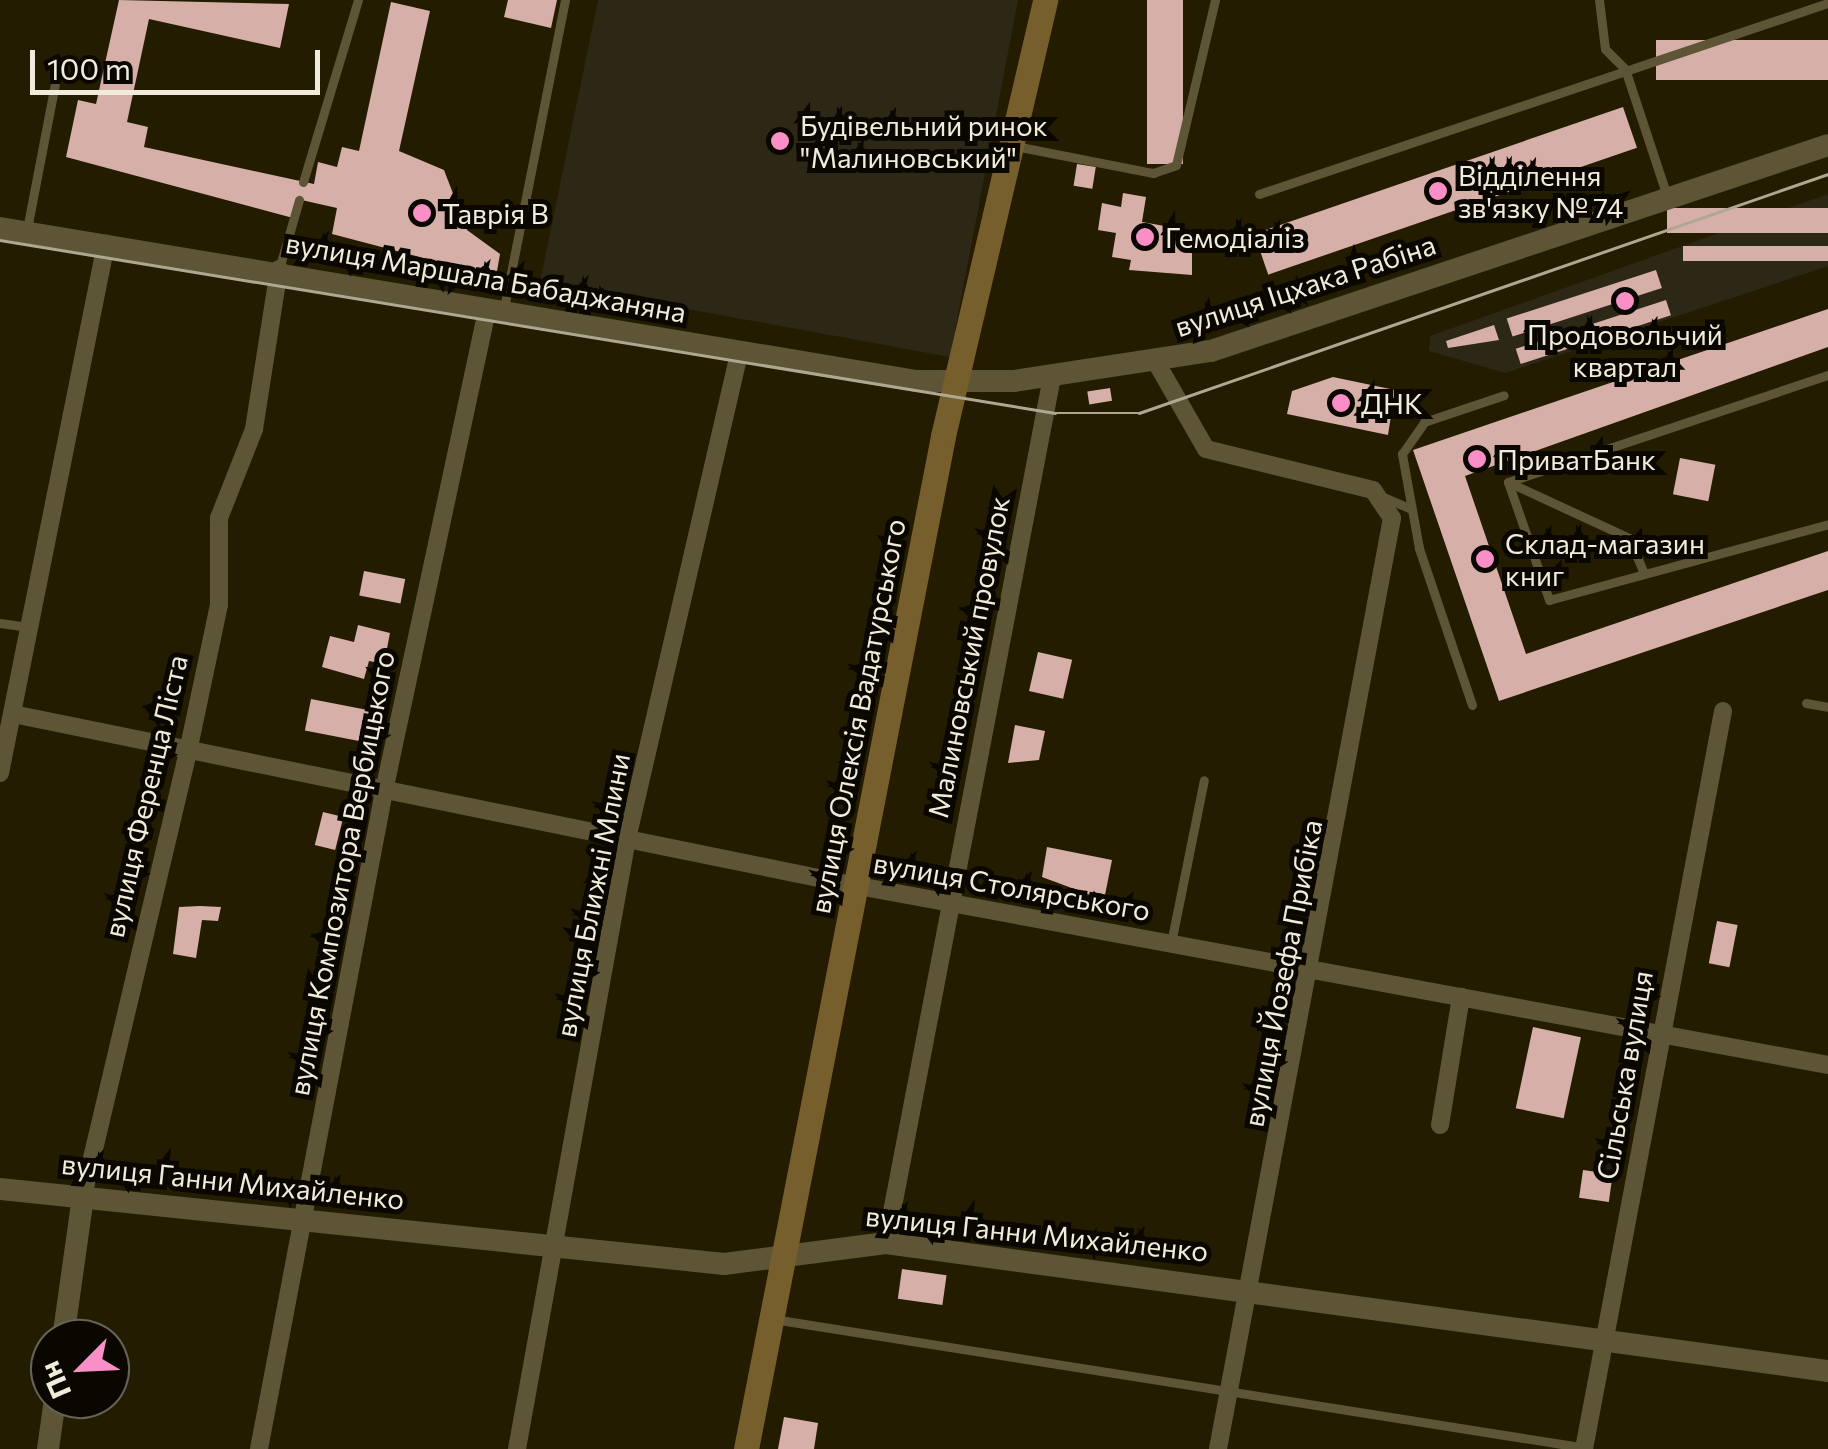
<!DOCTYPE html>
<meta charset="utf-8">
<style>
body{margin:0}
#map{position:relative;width:1828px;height:1449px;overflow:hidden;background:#231c00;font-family:Commissioner,sans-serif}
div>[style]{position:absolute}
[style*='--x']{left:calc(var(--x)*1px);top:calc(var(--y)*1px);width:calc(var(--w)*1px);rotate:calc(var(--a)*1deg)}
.commercial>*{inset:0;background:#2d2716}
.building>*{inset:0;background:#d6afa8;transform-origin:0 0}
.service>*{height:9px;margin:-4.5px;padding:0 4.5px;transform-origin:4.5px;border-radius:4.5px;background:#5d5536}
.minor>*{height:18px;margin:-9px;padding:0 9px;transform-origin:9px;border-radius:9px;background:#5d5536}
.tertiary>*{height:22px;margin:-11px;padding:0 11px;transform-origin:11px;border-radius:11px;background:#5d5536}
.secondary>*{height:25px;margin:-12.5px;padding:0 12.5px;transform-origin:12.5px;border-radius:12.5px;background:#775e2d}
.tram>*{height:2.5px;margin:-1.25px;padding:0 1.25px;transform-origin:1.25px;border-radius:1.25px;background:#aea893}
.dots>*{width:28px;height:28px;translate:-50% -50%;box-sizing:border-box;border:5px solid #090700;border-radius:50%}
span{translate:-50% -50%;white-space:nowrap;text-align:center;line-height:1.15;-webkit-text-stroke:10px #090700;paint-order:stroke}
.poi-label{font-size:28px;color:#f0ebda}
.left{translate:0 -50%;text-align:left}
.street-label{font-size:28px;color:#f0ebda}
.north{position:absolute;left:30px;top:1319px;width:100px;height:100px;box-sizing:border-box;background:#090700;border:2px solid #656257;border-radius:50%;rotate:246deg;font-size:28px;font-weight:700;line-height:40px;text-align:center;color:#f0ebda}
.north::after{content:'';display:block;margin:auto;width:35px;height:45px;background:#fa8fc7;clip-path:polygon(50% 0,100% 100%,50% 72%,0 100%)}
.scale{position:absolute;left:30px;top:50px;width:290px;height:45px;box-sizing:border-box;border:5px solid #f0ebda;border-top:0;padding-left:12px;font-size:30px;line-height:35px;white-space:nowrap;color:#f0ebda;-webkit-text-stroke:8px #090700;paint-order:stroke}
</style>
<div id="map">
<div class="commercial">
<i style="clip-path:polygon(598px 0,1018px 0,950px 357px,540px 282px)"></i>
<i style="clip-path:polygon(1828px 194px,1828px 266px,1505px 373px,1429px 351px,1430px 336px)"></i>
</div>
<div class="building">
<i style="clip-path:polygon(119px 0,289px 4px,280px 48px,149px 19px,127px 122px,148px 127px,144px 147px,314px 184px,318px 162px,337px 167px,342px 147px,359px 151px,391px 2px,430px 11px,399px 151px,444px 170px,467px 230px,500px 254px,496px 277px,332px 234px,337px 208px,297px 199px,293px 218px,66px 157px,78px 100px,96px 104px)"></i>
<i style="clip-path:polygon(508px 0,557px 0,551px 28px,504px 17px)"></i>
<i style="left:1147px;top:0;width:36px;height:164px"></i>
<i style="left:1828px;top:40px;width:40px;height:172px;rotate:90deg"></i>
<i style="left:1623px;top:107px;width:43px;height:390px;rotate:71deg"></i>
<i style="left:1077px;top:164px;width:19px;height:22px;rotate:9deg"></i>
<i style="clip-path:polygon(1123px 193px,1146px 197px,1142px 222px,1176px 228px,1174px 240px,1192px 243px,1192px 275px,1129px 270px,1131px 260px,1112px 257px,1116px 233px,1098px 230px,1102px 203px,1121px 207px)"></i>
<i style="left:1828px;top:208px;width:25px;height:161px;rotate:90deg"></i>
<i style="left:1828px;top:246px;width:15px;height:145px;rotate:90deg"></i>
<i style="left:1656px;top:270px;width:19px;height:157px;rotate:72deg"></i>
<i style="left:1666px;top:300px;width:16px;height:158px;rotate:72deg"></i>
<i style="clip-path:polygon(1828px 309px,1828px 347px,1465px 476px,1526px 654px,1828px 551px,1828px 590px,1499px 701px,1413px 450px)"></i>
<i style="clip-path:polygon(1494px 325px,1499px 340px,1448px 348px,1446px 341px)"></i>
<i style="clip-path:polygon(1333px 377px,1395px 390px,1388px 435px,1287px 414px,1292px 391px)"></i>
<i style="left:1110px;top:388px;width:13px;height:23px;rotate:81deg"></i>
<i style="left:1680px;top:458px;width:36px;height:37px;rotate:11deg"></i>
<i style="left:364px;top:571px;width:42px;height:25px;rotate:11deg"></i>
<i style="clip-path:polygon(358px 625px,390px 633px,384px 664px,369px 661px,364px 679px,322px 667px,330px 636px,354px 642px)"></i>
<i style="left:1038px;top:652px;width:35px;height:40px;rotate:13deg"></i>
<i style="left:311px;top:699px;width:59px;height:32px;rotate:11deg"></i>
<i style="clip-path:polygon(1015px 725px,1045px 731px,1039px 760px,1008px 763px)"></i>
<i style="left:323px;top:812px;width:21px;height:34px;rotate:14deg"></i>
<i style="clip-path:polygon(1047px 847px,1112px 860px,1104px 900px,1042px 877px)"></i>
<i style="clip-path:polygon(200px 906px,221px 907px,218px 921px,202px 920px,196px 958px,173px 954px,179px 907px)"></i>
<i style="left:1717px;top:921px;width:21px;height:43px;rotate:11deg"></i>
<i style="left:1533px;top:1027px;width:49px;height:83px;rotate:12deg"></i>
<i style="left:1583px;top:1170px;width:30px;height:28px;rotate:8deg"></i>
<i style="left:902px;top:1269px;width:45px;height:30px;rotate:8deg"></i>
<i style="clip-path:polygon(784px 1417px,818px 1423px,814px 1449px,778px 1449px)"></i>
</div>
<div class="service">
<i style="--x:1599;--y:0;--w:49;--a:83"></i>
<i style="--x:1605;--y:49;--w:28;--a:45"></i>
<i style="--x:1625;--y:69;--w:134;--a:71.7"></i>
<i style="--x:1015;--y:146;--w:141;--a:11.1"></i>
<i style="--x:1153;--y:173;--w:24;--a:-19"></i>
<i style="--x:1176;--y:165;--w:170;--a:-76.7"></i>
<i style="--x:303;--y:182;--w:190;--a:-73.2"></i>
<i style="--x:1259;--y:194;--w:600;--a:-18.56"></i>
<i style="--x:27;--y:229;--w:148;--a:-79.1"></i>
<i style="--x:279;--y:269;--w:72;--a:-73.8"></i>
<i style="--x:504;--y:308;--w:314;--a:-78.8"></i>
<i style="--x:1508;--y:482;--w:125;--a:70.8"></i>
<i style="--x:1549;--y:600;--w:289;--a:-15.2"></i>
<i style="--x:1508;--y:482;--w:337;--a:-18.5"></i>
<i style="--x:1508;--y:482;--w:133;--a:24.8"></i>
<i style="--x:1629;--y:538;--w:39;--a:67"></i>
<i style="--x:1383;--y:497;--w:30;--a:23"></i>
<i style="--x:0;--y:623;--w:30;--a:8"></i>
<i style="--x:1806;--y:703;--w:22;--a:10"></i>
<i style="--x:1472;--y:705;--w:166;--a:-108.7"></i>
<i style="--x:1419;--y:548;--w:96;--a:-100.3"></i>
<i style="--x:1402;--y:454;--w:39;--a:-55"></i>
<i style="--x:1424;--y:422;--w:84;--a:-18.6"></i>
<i style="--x:1171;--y:943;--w:166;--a:-78.6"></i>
<i style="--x:773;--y:1319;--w:824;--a:9.01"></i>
</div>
<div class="minor">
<i style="--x:1156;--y:362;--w:100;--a:60.1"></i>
<i style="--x:1206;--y:449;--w:172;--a:13.8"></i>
<i style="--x:1373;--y:490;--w:34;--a:56"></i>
<i style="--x:1392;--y:518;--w:947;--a:100.59"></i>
<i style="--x:13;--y:714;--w:857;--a:11.51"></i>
<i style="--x:853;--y:885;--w:991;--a:10.46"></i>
<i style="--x:0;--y:773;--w:540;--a:-78.67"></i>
<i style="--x:1440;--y:1125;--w:130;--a:-80.7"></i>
<i style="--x:83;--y:1196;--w:461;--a:-76.7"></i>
<i style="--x:189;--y:747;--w:145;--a:-78.1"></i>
<i style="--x:219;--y:605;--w:87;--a:-90"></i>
<i style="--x:219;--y:518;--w:96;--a:-68.5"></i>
<i style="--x:254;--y:429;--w:162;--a:-81.1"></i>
<i style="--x:886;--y:1243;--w:882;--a:-79.15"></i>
<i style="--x:259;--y:1449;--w:670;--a:-79.24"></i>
<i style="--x:384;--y:791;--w:493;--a:-77.9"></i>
<i style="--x:517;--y:1449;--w:620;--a:-79.78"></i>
<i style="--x:627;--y:839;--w:498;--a:-77"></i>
<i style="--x:1584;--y:1449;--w:751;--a:-79.33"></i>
</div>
<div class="tertiary">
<i style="--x:0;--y:228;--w:929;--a:9.48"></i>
<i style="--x:916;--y:381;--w:98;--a:0"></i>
<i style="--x:1014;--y:381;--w:199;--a:-8.7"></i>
<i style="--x:1211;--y:351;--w:650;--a:-18.46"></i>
<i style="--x:0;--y:1189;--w:728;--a:5.91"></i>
<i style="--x:724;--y:1264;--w:163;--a:-7.4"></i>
<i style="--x:886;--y:1243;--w:951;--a:7.74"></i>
<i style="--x:63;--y:1339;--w:144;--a:-82"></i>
<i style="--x:48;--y:1449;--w:50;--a:-82"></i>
</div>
<div class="secondary">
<i style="--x:746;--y:1449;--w:1032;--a:-78.99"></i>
<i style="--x:943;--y:436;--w:448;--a:-76.8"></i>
</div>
<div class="tram">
<i style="--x:0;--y:240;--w:1069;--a:9.31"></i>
<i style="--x:1055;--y:413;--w:84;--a:0"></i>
<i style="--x:1139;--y:413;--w:729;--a:-19.13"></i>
</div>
<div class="dots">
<i style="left:780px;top:141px;background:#fa8fc7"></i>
<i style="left:1438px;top:191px;background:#fa8fc7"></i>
<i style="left:422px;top:213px;background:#fa8fc7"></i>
<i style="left:1145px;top:237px;background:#fa8fc7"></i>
<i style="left:1625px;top:301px;background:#fa8fc7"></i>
<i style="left:1341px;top:403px;background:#fa8fc7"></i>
<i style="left:1477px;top:459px;background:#fa8fc7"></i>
<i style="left:1485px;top:559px;background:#fa8fc7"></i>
</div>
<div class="poi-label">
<span class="left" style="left:800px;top:141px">Будівельний ринок<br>"Малиновський"</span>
<span class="left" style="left:1458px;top:191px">Відділення<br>зв'язку № 74</span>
<span class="left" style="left:442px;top:213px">Таврія В</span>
<span class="left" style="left:1165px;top:237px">Гемодіаліз</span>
<span style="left:1625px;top:350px">Продовольчий<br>квартал</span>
<span class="left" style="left:1361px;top:403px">ДНК</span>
<span class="left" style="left:1497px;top:459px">ПриватБанк</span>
<span class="left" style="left:1505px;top:559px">Склад-магазин<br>книг</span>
</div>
<div class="street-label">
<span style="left:486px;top:277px;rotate:10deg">вулиця Маршала Бабаджаняна</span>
<span style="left:1305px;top:285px;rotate:-18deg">вулиця Іцхака Рабіна</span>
<span style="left:968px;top:657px;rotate:-79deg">Малиновський провулок</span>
<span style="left:857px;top:716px;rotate:-79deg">вулиця Олексія Вадатурського</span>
<span style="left:145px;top:796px;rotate:-77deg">вулиця Ференца Ліста</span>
<span style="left:341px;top:873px;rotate:-79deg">вулиця Композитора Вербицького</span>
<span style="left:1012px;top:886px;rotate:10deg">вулиця Столярського</span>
<span style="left:592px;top:895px;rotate:-79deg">вулиця Ближні Млини</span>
<span style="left:1282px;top:973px;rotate:-79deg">вулиця Йозефа Прибіка</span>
<span style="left:1624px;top:1075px;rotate:-80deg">Сільська вулиця</span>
<span style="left:233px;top:1181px;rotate:6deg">вулиця Ганни Михайленко</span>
<span style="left:1037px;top:1233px;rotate:6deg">вулиця Ганни Михайленко</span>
</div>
<div class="north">Пн</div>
<div class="scale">100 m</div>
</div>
